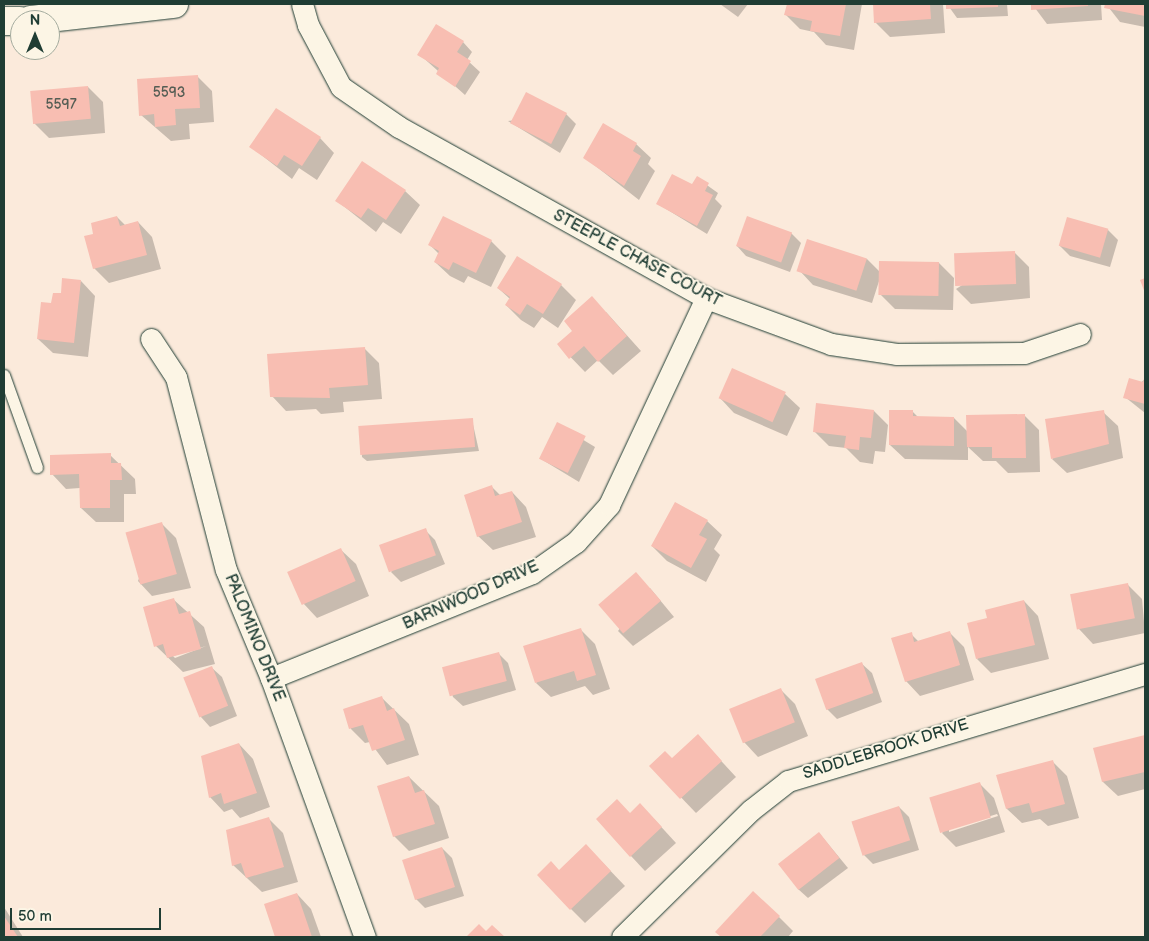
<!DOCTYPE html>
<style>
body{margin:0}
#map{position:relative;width:1149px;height:941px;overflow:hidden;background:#fbeadb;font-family:"Balsamiq Sans",sans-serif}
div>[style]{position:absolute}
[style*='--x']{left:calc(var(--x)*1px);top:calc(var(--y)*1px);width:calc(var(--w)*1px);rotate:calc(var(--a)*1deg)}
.shadow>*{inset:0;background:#0003}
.building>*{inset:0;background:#f8beb2;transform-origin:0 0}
.roads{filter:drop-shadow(0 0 1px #1f3d34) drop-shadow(0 0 1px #1f3d34)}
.lane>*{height:11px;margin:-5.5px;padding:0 5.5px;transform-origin:5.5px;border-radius:5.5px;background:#fcf5e5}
.street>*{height:21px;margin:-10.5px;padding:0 10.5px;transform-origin:10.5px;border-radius:10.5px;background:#fcf5e5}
.secondary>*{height:28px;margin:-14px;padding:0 14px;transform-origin:14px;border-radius:14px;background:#fcf5e5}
span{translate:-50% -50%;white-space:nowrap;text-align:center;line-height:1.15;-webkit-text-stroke:4px #fcf5e5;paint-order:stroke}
.number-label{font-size:14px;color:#555d54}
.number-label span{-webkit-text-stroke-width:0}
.street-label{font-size:16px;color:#1f3d34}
.frame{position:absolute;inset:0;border:5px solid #1f3d34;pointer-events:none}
.north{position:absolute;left:10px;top:10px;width:50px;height:50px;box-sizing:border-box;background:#fcf5e5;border:1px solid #a4ab9e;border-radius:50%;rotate:0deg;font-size:14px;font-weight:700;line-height:20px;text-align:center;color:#1f3d34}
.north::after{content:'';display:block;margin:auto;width:18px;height:22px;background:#1f3d34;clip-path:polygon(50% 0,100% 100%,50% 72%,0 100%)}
.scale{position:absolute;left:10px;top:908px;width:151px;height:22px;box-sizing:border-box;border:2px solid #1f3d34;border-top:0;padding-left:6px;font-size:15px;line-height:18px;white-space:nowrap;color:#1f3d34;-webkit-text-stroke:4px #fcf5e5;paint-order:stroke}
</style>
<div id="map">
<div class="shadow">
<i style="clip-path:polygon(720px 4px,748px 4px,738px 17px)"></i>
<i style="clip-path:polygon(788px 4px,862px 4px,854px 50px,826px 45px,814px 32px,800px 29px,786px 15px)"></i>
<i style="clip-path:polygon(874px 4px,943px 4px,945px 33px,890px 37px,875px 22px)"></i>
<i style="clip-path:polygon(947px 4px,1007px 4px,1008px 16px,957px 18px)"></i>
<i style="clip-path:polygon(1032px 4px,1101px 4px,1102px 20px,1047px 24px)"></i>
<i style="clip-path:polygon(1106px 4px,1145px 4px,1145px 27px,1120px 22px)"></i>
<i style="clip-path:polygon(463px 42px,472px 52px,467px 60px,480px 72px,465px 95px,419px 54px)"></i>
<i style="clip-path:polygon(197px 76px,212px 91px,214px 122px,189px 124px,190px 139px,171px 141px,141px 115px)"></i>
<i style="clip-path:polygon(88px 87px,103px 102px,105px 133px,49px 138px,34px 123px)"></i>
<i style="clip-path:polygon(566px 114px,576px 124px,560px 153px,508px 121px)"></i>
<i style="clip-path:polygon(320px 138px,334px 153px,317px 180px,299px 168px,292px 179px,251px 147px)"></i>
<i style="clip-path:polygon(636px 144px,651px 158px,648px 164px,655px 171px,639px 200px,584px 157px)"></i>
<i style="clip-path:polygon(697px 178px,718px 193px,715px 199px,722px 206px,707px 234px,658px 204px,693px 186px)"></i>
<i style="clip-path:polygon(405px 191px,420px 205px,401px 234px,383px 222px,376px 232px,336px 200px)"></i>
<i style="clip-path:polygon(117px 217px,125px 225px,138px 222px,152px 237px,161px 269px,109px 283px,94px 268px,95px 235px)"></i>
<i style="clip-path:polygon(1068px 219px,1108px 230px,1118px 240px,1110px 267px,1070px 256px,1060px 246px)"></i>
<i style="clip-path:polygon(791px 233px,801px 243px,790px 272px,746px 256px,737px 246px)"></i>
<i style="clip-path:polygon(491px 241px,506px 256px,491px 287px,468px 276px,464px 283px,450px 276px,435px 262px,439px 254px,430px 245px)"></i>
<i style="clip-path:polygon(1014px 252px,1029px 267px,1030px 298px,971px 304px,956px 289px)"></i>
<i style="clip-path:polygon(867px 259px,881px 273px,939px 263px,954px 278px,953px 310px,895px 309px,880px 294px,880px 278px,872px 303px,813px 285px,799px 270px)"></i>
<i style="clip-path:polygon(81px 281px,95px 296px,88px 357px,53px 353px,38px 339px,52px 305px)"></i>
<i style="clip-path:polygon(561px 285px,576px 300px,558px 328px,542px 317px,534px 328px,521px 320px,506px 305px,510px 299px,498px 288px)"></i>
<i style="clip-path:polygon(606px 312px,641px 351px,613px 375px,598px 360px,585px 372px,558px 344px)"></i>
<i style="clip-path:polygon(364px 348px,379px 363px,382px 399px,343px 402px,344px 412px,321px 414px,316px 409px,286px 411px,272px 396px)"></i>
<i style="clip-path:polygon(1145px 379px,1145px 413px,1125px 397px)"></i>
<i style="clip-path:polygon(785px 394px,800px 408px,787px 436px,734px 413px,720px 398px)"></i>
<i style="clip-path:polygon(874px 411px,888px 425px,885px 452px,875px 451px,873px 464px,860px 462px,846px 448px,829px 446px,814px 431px)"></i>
<i style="clip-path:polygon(912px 411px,919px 418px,954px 418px,968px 432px,1024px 415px,1039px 430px,1040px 472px,1008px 473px,996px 461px,983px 461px,968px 447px,968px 460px,905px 459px,890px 445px)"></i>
<i style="clip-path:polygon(1103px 412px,1118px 426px,1123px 458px,1067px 473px,1052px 459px)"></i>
<i style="clip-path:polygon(472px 420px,479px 451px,367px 461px,362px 457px,360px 430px)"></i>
<i style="clip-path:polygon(557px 424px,595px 447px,579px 482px,541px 459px)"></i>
<i style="clip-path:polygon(110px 455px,135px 479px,136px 494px,124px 494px,124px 522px,96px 522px,81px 508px,80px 488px,66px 489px,52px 474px)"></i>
<i style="clip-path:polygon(492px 487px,501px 496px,512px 492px,526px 507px,536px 537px,493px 550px,478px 536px)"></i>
<i style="clip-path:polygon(707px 521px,722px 535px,714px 549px,720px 555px,706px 582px,667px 561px,652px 546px)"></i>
<i style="clip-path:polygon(161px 523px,176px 538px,191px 588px,152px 596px,138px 581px)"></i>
<i style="clip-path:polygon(425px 530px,435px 540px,445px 564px,401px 582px,391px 572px)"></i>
<i style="clip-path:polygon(341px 550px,356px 564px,369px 596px,317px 618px,303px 603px)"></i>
<i style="clip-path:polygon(1127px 584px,1142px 599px,1145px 633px,1093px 644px,1079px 629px)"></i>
<i style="clip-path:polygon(650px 588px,674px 617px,633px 646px,618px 631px)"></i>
<i style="clip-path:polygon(evenodd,174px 600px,204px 627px,215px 664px,183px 672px,156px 646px,174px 600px,206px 646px,175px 658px,173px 656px,206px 646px)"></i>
<i style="clip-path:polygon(1024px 601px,1038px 616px,1049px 659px,991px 673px,977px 659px)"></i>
<i style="clip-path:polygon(580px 629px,595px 644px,610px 689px,593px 695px,585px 686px,551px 697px,536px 683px)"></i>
<i style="clip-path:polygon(950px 633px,964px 647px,974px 680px,920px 696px,906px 681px,911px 634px,919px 642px)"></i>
<i style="clip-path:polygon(498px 653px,508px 663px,516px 690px,463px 706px,453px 697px,445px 670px)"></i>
<i style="clip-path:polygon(862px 664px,872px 673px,882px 702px,837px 719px,827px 709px)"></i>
<i style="clip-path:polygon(212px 668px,222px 677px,237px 716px,210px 727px,201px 717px)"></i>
<i style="clip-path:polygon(781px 690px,795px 704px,808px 736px,758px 757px,744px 742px)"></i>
<i style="clip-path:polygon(382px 698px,409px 724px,419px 755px,387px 765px,370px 742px,365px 743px,351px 729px,344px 710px)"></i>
<i style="clip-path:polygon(1145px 737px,1145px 789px,1118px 796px,1103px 782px,1095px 749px)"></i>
<i style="clip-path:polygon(239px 744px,253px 759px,270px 807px,240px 818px,232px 809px,224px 812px,210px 797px)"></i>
<i style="clip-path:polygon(712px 751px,736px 777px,696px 813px,651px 766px)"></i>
<i style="clip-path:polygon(1052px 761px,1067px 776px,1079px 818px,1048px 826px,1040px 819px,1022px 823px,1007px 809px,998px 776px)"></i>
<i style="clip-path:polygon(409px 777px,439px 806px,449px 838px,409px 851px,394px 836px)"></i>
<i style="clip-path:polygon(evenodd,979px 783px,994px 798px,1005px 832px,956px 847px,942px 833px,979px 783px,997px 814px,998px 816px,949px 832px,949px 829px,997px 814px)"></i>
<i style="clip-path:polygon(899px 807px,909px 817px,919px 850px,873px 864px,864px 855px,853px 822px)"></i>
<i style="clip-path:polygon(630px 814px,654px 819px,676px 843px,645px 871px,631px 856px)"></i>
<i style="clip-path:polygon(269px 819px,283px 833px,298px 882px,262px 892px,233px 865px)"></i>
<i style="clip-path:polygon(819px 833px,848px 868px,808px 898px,798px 889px)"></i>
<i style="clip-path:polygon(442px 848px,452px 858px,464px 896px,425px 908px,416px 899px)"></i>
<i style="clip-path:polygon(601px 861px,625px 886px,585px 923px,571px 909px,560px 871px)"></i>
<i style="clip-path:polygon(297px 894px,311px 909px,321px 937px,276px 937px,265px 905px)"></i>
<i style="clip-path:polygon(4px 907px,23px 937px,4px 937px)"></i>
<i style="clip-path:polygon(779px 917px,793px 931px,788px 937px,722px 937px,717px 932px)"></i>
</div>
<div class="building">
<i style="clip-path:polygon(787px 4px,846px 4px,840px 36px,810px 31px,812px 21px,784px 15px)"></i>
<i style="clip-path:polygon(873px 4px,930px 4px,931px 19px,874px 23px)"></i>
<i style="clip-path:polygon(946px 4px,998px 4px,998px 7px,946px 9px)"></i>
<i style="clip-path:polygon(1031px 4px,1088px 4px,1088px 6px,1031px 10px)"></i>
<i style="clip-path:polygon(1105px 4px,1145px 4px,1145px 16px,1104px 8px)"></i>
<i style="clip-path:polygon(436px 24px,464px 41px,457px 52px,471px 61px,455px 87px,436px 74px,439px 68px,417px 55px)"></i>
<i style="clip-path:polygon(198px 75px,200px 108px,175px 109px,176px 125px,155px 127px,154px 114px,139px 116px,137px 79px)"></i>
<i style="left:88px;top:86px;width:33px;height:58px;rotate:85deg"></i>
<i style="left:526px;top:92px;width:46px;height:35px;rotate:27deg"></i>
<i style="clip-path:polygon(276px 108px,321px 137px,302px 166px,284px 155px,277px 166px,249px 147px)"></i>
<i style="clip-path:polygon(603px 123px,637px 143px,633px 151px,641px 156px,624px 186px,583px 158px)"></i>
<i style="clip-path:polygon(362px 161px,406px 190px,386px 220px,368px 208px,361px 218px,335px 201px)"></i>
<i style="clip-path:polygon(672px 174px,692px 184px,697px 176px,709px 183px,705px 191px,713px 195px,697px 226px,656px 204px)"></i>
<i style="clip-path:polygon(117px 216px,120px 226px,138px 221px,147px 255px,93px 269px,84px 236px,93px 234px,91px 223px)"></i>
<i style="clip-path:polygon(443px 216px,492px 240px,476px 273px,453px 262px,449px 270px,434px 262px,439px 251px,428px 245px)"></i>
<i style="left:747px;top:216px;width:48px;height:32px;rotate:20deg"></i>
<i style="left:1067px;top:217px;width:43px;height:30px;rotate:16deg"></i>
<i style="left:807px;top:239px;width:63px;height:34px;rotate:18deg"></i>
<i style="left:1015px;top:251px;width:33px;height:61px;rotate:88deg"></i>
<i style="clip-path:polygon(517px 256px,562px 284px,543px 314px,527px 304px,520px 315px,505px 305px,510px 297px,497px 288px)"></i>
<i style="left:879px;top:261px;width:60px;height:34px;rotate:1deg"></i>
<i style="clip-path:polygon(62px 278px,81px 280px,74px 343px,37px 339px,41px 302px,51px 303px,53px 293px,61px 293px)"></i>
<i style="clip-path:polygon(1145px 278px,1145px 293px,1140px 280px)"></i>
<i style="clip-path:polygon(592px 296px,627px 336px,598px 362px,584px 346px,569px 359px,557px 344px,572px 331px,564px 321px)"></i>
<i style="clip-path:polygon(365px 347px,368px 385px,329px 388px,330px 398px,270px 397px,267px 354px)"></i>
<i style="left:732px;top:368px;width:59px;height:33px;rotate:24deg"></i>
<i style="clip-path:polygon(1145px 376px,1145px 404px,1123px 398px,1129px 378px,1143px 382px)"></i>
<i style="clip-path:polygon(816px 403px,874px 410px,871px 438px,860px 437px,859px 450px,844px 448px,846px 436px,813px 432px)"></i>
<i style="clip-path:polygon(889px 410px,913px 410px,913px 416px,954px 417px,954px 446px,889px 445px)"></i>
<i style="clip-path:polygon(1104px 410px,1109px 444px,1051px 459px,1045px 419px)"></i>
<i style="clip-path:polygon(1025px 414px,1026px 458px,992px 458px,992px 447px,967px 447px,966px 415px)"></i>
<i style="left:473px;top:418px;width:29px;height:115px;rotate:86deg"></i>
<i style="left:557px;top:422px;width:32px;height:41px;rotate:26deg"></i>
<i style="clip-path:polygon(111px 453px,111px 463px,121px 463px,122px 480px,110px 480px,110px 508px,80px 508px,79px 474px,50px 475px,50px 455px)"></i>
<i style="clip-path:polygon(492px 485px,495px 496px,512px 491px,522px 522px,477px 537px,464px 495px)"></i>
<i style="clip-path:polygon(675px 502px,708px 520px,699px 535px,707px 539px,691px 568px,651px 546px)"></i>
<i style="left:162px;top:522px;width:54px;height:38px;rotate:74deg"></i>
<i style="left:426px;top:528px;width:29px;height:50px;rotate:70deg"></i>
<i style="left:341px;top:548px;width:36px;height:59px;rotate:66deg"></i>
<i style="left:636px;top:572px;width:38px;height:50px;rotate:49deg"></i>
<i style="left:1128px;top:583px;width:36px;height:59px;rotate:79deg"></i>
<i style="clip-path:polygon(174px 598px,179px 614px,190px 611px,201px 649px,167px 658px,163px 644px,154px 647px,143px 607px)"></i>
<i style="clip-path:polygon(1024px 600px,1035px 645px,976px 659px,967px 623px,987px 618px,985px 610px)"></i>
<i style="clip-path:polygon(581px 628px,596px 675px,577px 681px,574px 671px,535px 683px,523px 646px)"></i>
<i style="clip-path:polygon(950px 631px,960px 665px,905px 682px,891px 638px,912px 632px,914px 642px)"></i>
<i style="left:499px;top:652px;width:30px;height:59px;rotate:75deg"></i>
<i style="left:862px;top:662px;width:33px;height:50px;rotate:70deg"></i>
<i style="left:212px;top:666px;width:43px;height:31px;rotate:68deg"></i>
<i style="left:781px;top:688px;width:37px;height:56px;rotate:68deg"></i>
<i style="clip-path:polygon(382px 696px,387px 711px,394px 708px,405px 740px,372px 751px,363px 725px,349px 729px,343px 709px)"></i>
<i style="clip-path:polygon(698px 734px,722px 761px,680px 799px,649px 766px,665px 751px,672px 758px)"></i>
<i style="clip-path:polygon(1145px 735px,1145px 772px,1102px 782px,1093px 748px)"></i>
<i style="clip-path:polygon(239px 743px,257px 793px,224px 804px,221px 793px,209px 798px,201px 756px)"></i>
<i style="clip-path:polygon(1053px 760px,1065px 804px,1032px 813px,1029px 803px,1006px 809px,996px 775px)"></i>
<i style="clip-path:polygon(409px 776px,415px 793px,424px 790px,435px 824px,393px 837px,377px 786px)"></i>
<i style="left:980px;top:782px;width:37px;height:53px;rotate:73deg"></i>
<i style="clip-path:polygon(617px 799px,630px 813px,640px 803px,662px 827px,630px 857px,596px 819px)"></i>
<i style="left:899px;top:806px;width:36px;height:50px;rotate:72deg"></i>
<i style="clip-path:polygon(269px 817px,284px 867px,246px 878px,241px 863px,232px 866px,226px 830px)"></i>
<i style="left:819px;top:832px;width:33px;height:52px;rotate:52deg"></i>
<i style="clip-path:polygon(586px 844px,611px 871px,570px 910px,537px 875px,551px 861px,559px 870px)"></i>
<i style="left:442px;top:847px;width:42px;height:42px;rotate:72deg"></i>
<i style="clip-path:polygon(753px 891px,780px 916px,760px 937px,721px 937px,715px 932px)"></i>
<i style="clip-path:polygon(297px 893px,312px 937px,275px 937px,264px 904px)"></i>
<i style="clip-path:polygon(4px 916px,18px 937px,4px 937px)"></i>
<i style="clip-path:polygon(479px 924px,486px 931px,492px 925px,505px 937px,466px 937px)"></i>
</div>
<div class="roads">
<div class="lane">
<i style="--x:4;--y:375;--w:98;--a:70.3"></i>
</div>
<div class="street">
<i style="--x:302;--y:4;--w:22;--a:74"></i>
<i style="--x:308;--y:25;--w:70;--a:62"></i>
<i style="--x:341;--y:87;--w:70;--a:34.6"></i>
<i style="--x:399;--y:127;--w:351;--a:29.1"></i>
<i style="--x:706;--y:298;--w:133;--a:20.2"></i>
<i style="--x:831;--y:344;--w:66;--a:8.7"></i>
<i style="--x:896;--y:354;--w:128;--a:-0.4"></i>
<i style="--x:1024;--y:353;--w:59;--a:-18.7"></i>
<i style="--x:151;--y:339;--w:45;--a:56.7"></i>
<i style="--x:176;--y:377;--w:199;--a:75.5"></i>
<i style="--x:226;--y:570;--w:117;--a:67.4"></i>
<i style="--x:271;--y:678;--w:276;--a:70.1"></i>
<i style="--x:271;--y:678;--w:281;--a:-21.9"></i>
<i style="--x:532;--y:573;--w:54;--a:-35.2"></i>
<i style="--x:576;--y:542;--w:50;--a:-48.3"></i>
<i style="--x:609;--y:505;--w:229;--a:-64.9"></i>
<i style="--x:622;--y:937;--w:181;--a:-44.6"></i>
<i style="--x:751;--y:810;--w:47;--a:-38.1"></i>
<i style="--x:788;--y:781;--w:373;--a:-16.7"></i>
</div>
<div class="secondary">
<i style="--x:31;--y:20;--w:144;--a:-6.4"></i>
<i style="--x:4;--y:21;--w:16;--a:0"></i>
</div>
</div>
<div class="number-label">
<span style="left:169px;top:93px">5593</span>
<span style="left:61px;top:105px">5597</span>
</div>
<div class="street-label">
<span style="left:637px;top:259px;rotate:28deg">STEEPLE CHASE COURT</span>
<span style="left:471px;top:596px;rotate:-24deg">BARNWOOD DRIVE</span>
<span style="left:254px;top:638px;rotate:68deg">PALOMINO DRIVE</span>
<span style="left:886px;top:750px;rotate:-17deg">SADDLEBROOK DRIVE</span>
</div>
<div class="frame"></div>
<div class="north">N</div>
<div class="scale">50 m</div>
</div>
